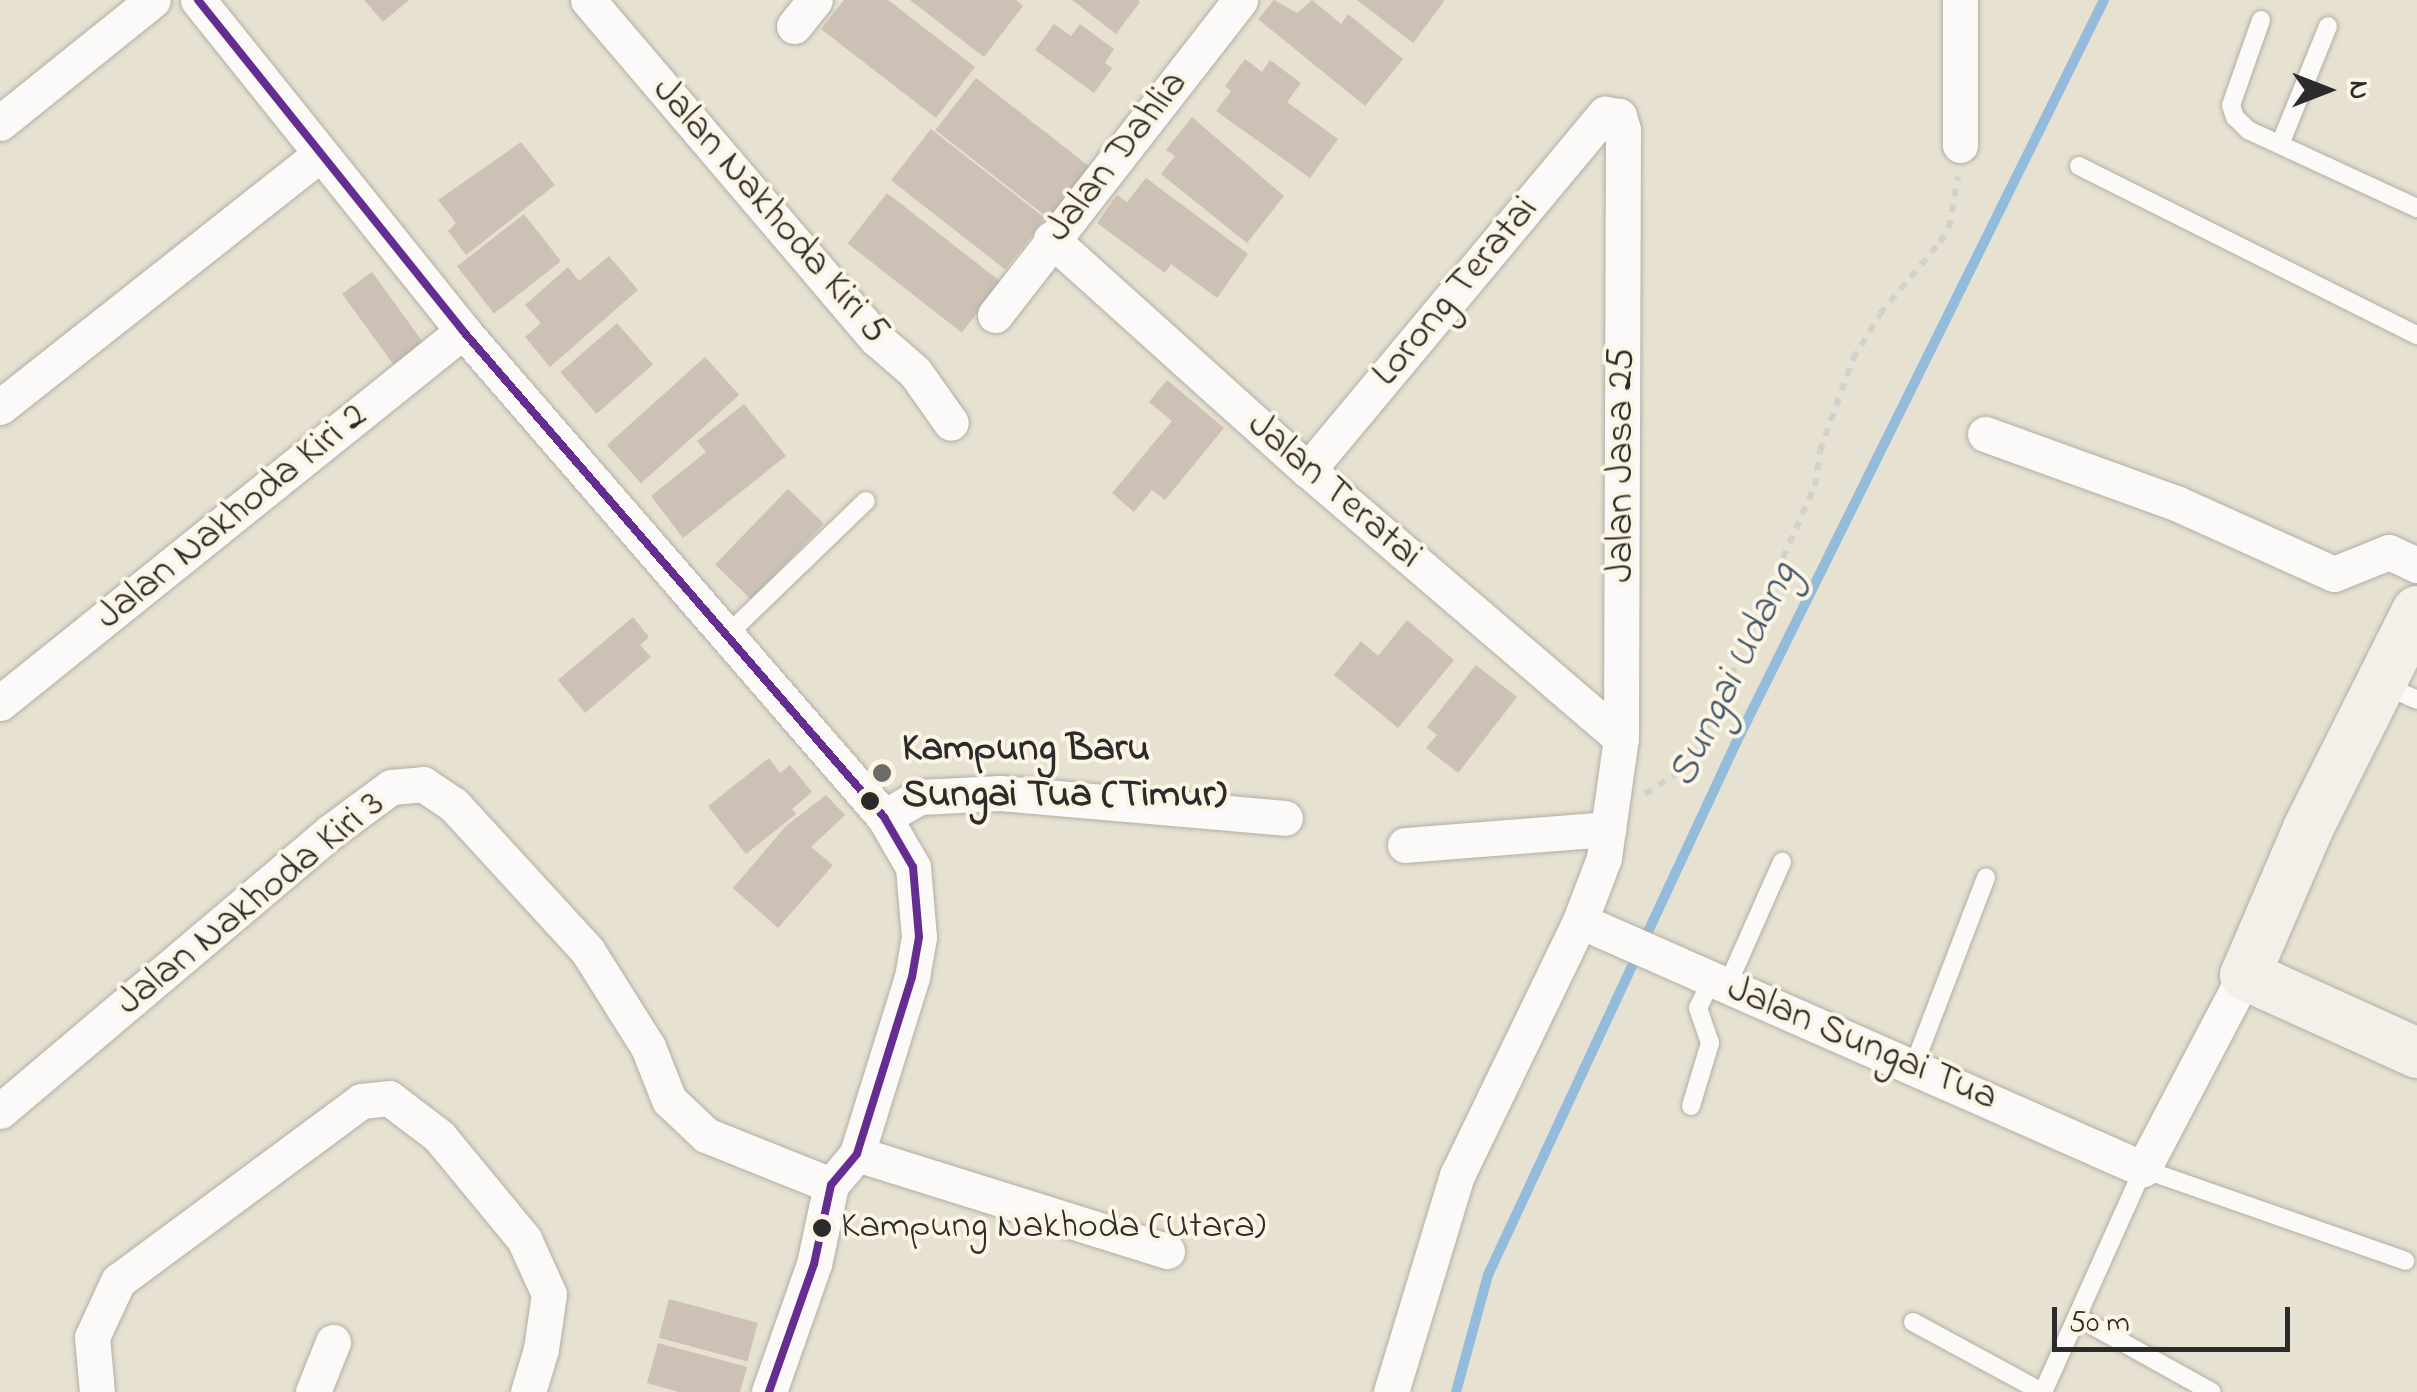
<!DOCTYPE html>
<style>
body{margin:0}
#map{position:relative;width:2417px;height:1392px;overflow:hidden;background:#e6e1d0;font-family:"Indie Flower",sans-serif}
div>[style]{position:absolute}
[style*='--x']{left:calc(var(--x)*1px);top:calc(var(--y)*1px);width:calc(var(--w)*1px);rotate:calc(var(--a)*1deg)}
.stream>*{height:10px;margin:-5px;padding:0 5px;transform-origin:5px;border-radius:5px;background:#93bbdc}
.building>*{inset:0;background:#ccc1b4;transform-origin:0 0}
.path>*{height:6px;margin-top:-3px;transform-origin:0;background:repeating-linear-gradient(90deg,#d2d1cd 0 8px,transparent 0 16px)}
.roads{filter:drop-shadow(0 0 2px #b1aea4) drop-shadow(0 0 2px #b1aea4)}
.lane>*{height:18px;margin:-9px;padding:0 9px;transform-origin:9px;border-radius:9px;background:#fbfaf8}
.street>*{height:35px;margin:-17.5px;padding:0 17.5px;transform-origin:17.5px;border-radius:17.5px;background:#fbfaf8}
.secondary>*{height:50px;margin:-25px;padding:0 25px;transform-origin:25px;border-radius:25px;background:#f3f0ea}
.bus-1>*{height:8px;margin:-4px;padding:0 4px;transform-origin:4px;border-radius:4px;background:#662d91}
.dots>*{width:28px;height:28px;translate:-50% -50%;box-sizing:border-box;border:5px solid #fcf5e5;border-radius:50%}
span{translate:-50% -50%;white-space:nowrap;text-align:center;line-height:1.15;-webkit-text-stroke:8px #fcf5e5;paint-order:stroke}
.bus-label{font-size:38px;color:#2b2b2b}
.left{translate:0 -50%;text-align:left}
.street-label{font-size:40px;color:#2b2b2b}
.poi-label{font-size:40px;color:#2b2b2b;font-weight:700}
.water-label{font-size:42px;color:#43586b;font-style:italic}
.north{position:absolute;left:2277px;top:40px;width:100px;height:100px;-webkit-text-stroke:8px #fcf5e5;paint-order:stroke;rotate:90deg;font-size:28px;font-weight:700;line-height:40px;text-align:center;color:#2b2b2b}
.north::after{content:'';display:block;margin:auto;width:35px;height:45px;background:#2b2b2b;clip-path:polygon(50% 0,100% 100%,50% 72%,0 100%)}
.scale{position:absolute;left:2052px;top:1307px;width:238px;height:45px;box-sizing:border-box;border:5px solid #2b2b2b;border-top:0;padding-left:12px;font-size:30px;line-height:35px;white-space:nowrap;color:#2b2b2b;-webkit-text-stroke:8px #fcf5e5;paint-order:stroke}
</style>
<div id="map">
<div class="stream">
<i style="--x:1456;--y:1392;--w:121;--a:-74.7"></i>
<i style="--x:1488;--y:1275;--w:585;--a:-65.01"></i>
<i style="--x:1735;--y:745;--w:831;--a:-63.65"></i>
</div>
<div class="building">
<i style="clip-path:polygon(364px 0,409px 0,383px 22px)"></i>
<i style="clip-path:polygon(844px 0,888px 0,975px 67px,936px 118px,821px 29px)"></i>
<i style="clip-path:polygon(910px 0,1016px 0,1023px 6px,984px 57px)"></i>
<i style="clip-path:polygon(1072px 0,1138px 0,1140px 2px,1116px 34px)"></i>
<i style="clip-path:polygon(1274px 0,1297px 13px,1312px 0,1341px 24px,1348px 14px,1403px 59px,1365px 106px,1258px 19px)"></i>
<i style="clip-path:polygon(1357px 0,1445px 0,1413px 43px)"></i>
<i style="clip-path:polygon(1054px 24px,1071px 36px,1080px 24px,1114px 49px,1105px 63px,1112px 68px,1094px 93px,1035px 50px)"></i>
<i style="clip-path:polygon(1245px 59px,1262px 72px,1270px 60px,1301px 83px,1287px 102px,1338px 139px,1310px 178px,1216px 111px,1231px 91px,1225px 86px)"></i>
<i style="left:976px;top:78px;width:145px;height:66px;rotate:38deg"></i>
<i style="clip-path:polygon(1192px 117px,1284px 196px,1247px 243px,1161px 174px,1175px 156px,1166px 150px)"></i>
<i style="left:931px;top:129px;width:145px;height:65px;rotate:38deg"></i>
<i style="clip-path:polygon(521px 142px,555px 185px,466px 255px,448px 231px,456px 223px,438px 200px)"></i>
<i style="clip-path:polygon(1146px 178px,1248px 254px,1217px 298px,1171px 264px,1165px 273px,1097px 223px,1117px 195px,1127px 202px)"></i>
<i style="left:887px;top:193px;width:145px;height:64px;rotate:38deg"></i>
<i style="left:524px;top:214px;width:60px;height:85px;rotate:52deg"></i>
<i style="clip-path:polygon(609px 256px,638px 290px,550px 367px,525px 337px,541px 323px,525px 305px,568px 267px,579px 281px)"></i>
<i style="left:372px;top:272px;width:88px;height:37px;rotate:54deg"></i>
<i style="left:617px;top:323px;width:55px;height:75px;rotate:49deg"></i>
<i style="left:705px;top:357px;width:51px;height:132px;rotate:48deg"></i>
<i style="clip-path:polygon(1167px 380px,1224px 428px,1165px 500px,1152px 490px,1134px 512px,1112px 493px,1172px 421px,1149px 402px)"></i>
<i style="clip-path:polygon(744px 404px,786px 456px,683px 538px,651px 496px,706px 452px,697px 441px)"></i>
<i style="left:788px;top:489px;width:50px;height:105px;rotate:44deg"></i>
<i style="clip-path:polygon(633px 617px,649px 637px,640px 645px,651px 657px,585px 713px,558px 680px)"></i>
<i style="clip-path:polygon(1407px 620px,1454px 660px,1398px 728px,1334px 675px,1361px 641px,1378px 656px)"></i>
<i style="clip-path:polygon(1476px 665px,1517px 697px,1458px 773px,1426px 748px,1437px 735px,1427px 727px)"></i>
<i style="clip-path:polygon(769px 758px,780px 773px,790px 765px,812px 792px,792px 809px,796px 814px,746px 854px,708px 806px)"></i>
<i style="clip-path:polygon(826px 795px,845px 815px,811px 847px,833px 865px,778px 928px,733px 888px,786px 826px)"></i>
<i style="left:669px;top:1299px;width:92px;height:40px;rotate:15deg"></i>
<i style="clip-path:polygon(658px 1343px,747px 1367px,740px 1392px,679px 1392px,647px 1383px)"></i>
</div>
<div class="path">
<i style="--x:1645;--y:794;--w:46;--a:-32.7"></i>
<i style="--x:1684;--y:769;--w:57;--a:-60.8"></i>
<i style="--x:1712;--y:719;--w:255;--a:-66.2"></i>
<i style="--x:1815;--y:486;--w:35;--a:-82"></i>
<i style="--x:1820;--y:451;--w:98;--a:-70.3"></i>
<i style="--x:1853;--y:359;--w:52;--a:-59"></i>
<i style="--x:1880;--y:314;--w:94;--a:-50.2"></i>
<i style="--x:1940;--y:242;--w:17;--a:-57"></i>
<i style="--x:1949;--y:228;--w:52;--a:-80"></i>
</div>
<div class="roads">
<div class="lane">
<i style="--x:2261;--y:20;--w:90;--a:109.4"></i>
<i style="--x:2231;--y:105;--w:13;--a:72"></i>
<i style="--x:2235;--y:117;--w:18;--a:45"></i>
<i style="--x:2248;--y:130;--w:186;--a:24.8"></i>
<i style="--x:2281;--y:142;--w:125;--a:-67.9"></i>
<i style="--x:2079;--y:166;--w:378;--a:26.6"></i>
<i style="--x:727;--y:635;--w:193;--a:-44"></i>
<i style="--x:2386;--y:686;--w:34;--a:24"></i>
<i style="--x:1727;--y:986;--w:136;--a:-66.1"></i>
<i style="--x:1914;--y:1065;--w:201;--a:-69"></i>
<i style="--x:1691;--y:1106;--w:66;--a:-73.2"></i>
<i style="--x:1710;--y:1043;--w:37;--a:-109"></i>
<i style="--x:1698;--y:1008;--w:32;--a:-64"></i>
<i style="--x:2077;--y:1317;--w:154;--a:29.1"></i>
<i style="--x:1913;--y:1322;--w:147;--a:28.5"></i>
<i style="--x:2043;--y:1392;--w:244;--a:-65.8"></i>
<i style="--x:2143;--y:1169;--w:278;--a:19.3"></i>
</div>
<div class="street">
<i style="--x:198;--y:0;--w:424;--a:51.3"></i>
<i style="--x:463;--y:331;--w:643;--a:49.1"></i>
<i style="--x:884;--y:817;--w:58;--a:59.9"></i>
<i style="--x:913;--y:867;--w:70;--a:85.1"></i>
<i style="--x:919;--y:937;--w:41;--a:99.9"></i>
<i style="--x:912;--y:977;--w:185;--a:107.3"></i>
<i style="--x:857;--y:1154;--w:40;--a:130"></i>
<i style="--x:831;--y:1185;--w:81;--a:102.1"></i>
<i style="--x:814;--y:1264;--w:136;--a:109.4"></i>
<i style="--x:588;--y:0;--w:445;--a:49.6"></i>
<i style="--x:877;--y:339;--w:50;--a:41"></i>
<i style="--x:915;--y:372;--w:62;--a:54.8"></i>
<i style="--x:1960;--y:0;--w:145;--a:90"></i>
<i style="--x:794;--y:26;--w:33;--a:-51"></i>
<i style="--x:0;--y:123;--w:196;--a:-38.8"></i>
<i style="--x:1051;--y:239;--w:346;--a:42"></i>
<i style="--x:1308;--y:470;--w:412;--a:40.6"></i>
<i style="--x:995;--y:315;--w:399;--a:-52.1"></i>
<i style="--x:0;--y:407;--w:408;--a:-38.3"></i>
<i style="--x:1985;--y:434;--w:203;--a:19.9"></i>
<i style="--x:2176;--y:503;--w:173;--a:24.2"></i>
<i style="--x:2334;--y:574;--w:59;--a:-21.8"></i>
<i style="--x:2389;--y:552;--w:31;--a:25"></i>
<i style="--x:1308;--y:470;--w:464;--a:-50.2"></i>
<i style="--x:1605;--y:114;--w:14;--a:8"></i>
<i style="--x:1619;--y:116;--w:15;--a:74"></i>
<i style="--x:1623;--y:130;--w:608;--a:90.19"></i>
<i style="--x:1621;--y:738;--w:121;--a:98.1"></i>
<i style="--x:1604;--y:858;--w:67;--a:110.9"></i>
<i style="--x:1580;--y:921;--w:282;--a:115.8"></i>
<i style="--x:1457;--y:1175;--w:227;--a:106.9"></i>
<i style="--x:0;--y:703;--w:594;--a:-38.78"></i>
<i style="--x:884;--y:817;--w:40;--a:-29.7"></i>
<i style="--x:919;--y:797;--w:81;--a:-2.8"></i>
<i style="--x:1000;--y:793;--w:286;--a:5"></i>
<i style="--x:1405;--y:845;--w:204;--a:-4.5"></i>
<i style="--x:1580;--y:921;--w:615;--a:23.77"></i>
<i style="--x:2143;--y:1169;--w:219;--a:-62.3"></i>
<i style="--x:0;--y:1111;--w:432;--a:-40.2"></i>
<i style="--x:330;--y:832;--w:76;--a:-36.4"></i>
<i style="--x:391;--y:787;--w:32;--a:-5"></i>
<i style="--x:423;--y:784;--w:37;--a:34"></i>
<i style="--x:454;--y:805;--w:197;--a:47.5"></i>
<i style="--x:587;--y:950;--w:115;--a:57.8"></i>
<i style="--x:648;--y:1047;--w:57;--a:68.4"></i>
<i style="--x:669;--y:1100;--w:51;--a:43.4"></i>
<i style="--x:706;--y:1135;--w:135;--a:21.8"></i>
<i style="--x:857;--y:1154;--w:325;--a:17.4"></i>
<i style="--x:97;--y:1392;--w:55;--a:-95.2"></i>
<i style="--x:92;--y:1337;--w:62;--a:-65.1"></i>
<i style="--x:118;--y:1281;--w:302;--a:-36.5"></i>
<i style="--x:361;--y:1101;--w:28;--a:-6"></i>
<i style="--x:389;--y:1098;--w:63;--a:37.2"></i>
<i style="--x:439;--y:1136;--w:134;--a:50.5"></i>
<i style="--x:524;--y:1239;--w:60;--a:65.6"></i>
<i style="--x:549;--y:1294;--w:56;--a:98.3"></i>
<i style="--x:541;--y:1349;--w:45;--a:106.8"></i>
<i style="--x:313;--y:1392;--w:54;--a:-68.2"></i>
</div>
<div class="secondary">
<i style="--x:2417;--y:611;--w:244;--a:116.6"></i>
<i style="--x:2308;--y:829;--w:159;--a:113.3"></i>
<i style="--x:2245;--y:975;--w:189;--a:24.4"></i>
</div>
</div>
<div class="bus-1">
<i style="--x:198;--y:0;--w:424;--a:51.3"></i>
<i style="--x:463;--y:331;--w:643;--a:49.1"></i>
<i style="--x:884;--y:817;--w:58;--a:59.9"></i>
<i style="--x:913;--y:867;--w:70;--a:85.1"></i>
<i style="--x:919;--y:937;--w:41;--a:99.9"></i>
<i style="--x:912;--y:977;--w:185;--a:107.3"></i>
<i style="--x:857;--y:1154;--w:40;--a:130"></i>
<i style="--x:831;--y:1185;--w:81;--a:102.1"></i>
<i style="--x:814;--y:1264;--w:136;--a:109.4"></i>
</div>
<div class="dots">
<i style="left:882px;top:773px;background:#6c6b65"></i>
<i style="left:870px;top:801px;background:#2b2b2b"></i>
<i style="left:822px;top:1228px;background:#2b2b2b"></i>
</div>
<div class="bus-label">
<span class="left" style="left:841px;top:1228px">Kampung Nakhoda (Utara)</span>
</div>
<div class="street-label">
<span style="left:1117px;top:157px;rotate:-52deg">Jalan Dahlia</span>
<span style="left:770px;top:211px;rotate:49deg">Jalan Nakhoda Kiri 5</span>
<span style="left:1456px;top:292px;rotate:-50deg">Lorong Teratai</span>
<span style="left:1622px;top:465px;rotate:-90deg">Jalan Jasa 25</span>
<span style="left:1334px;top:491px;rotate:41deg">Jalan Teratai</span>
<span style="left:232px;top:517px;rotate:-39deg">Jalan Nakhoda Kiri 2</span>
<span style="left:251px;top:904px;rotate:-39deg">Jalan Nakhoda Kiri 3</span>
<span style="left:1862px;top:1044px;rotate:23deg">Jalan Sungai Tua</span>
</div>
<div class="poi-label">
<span class="left" style="left:902px;top:773px">Kampung Baru<br>Sungai Tua (Timur)</span>
</div>
<div class="water-label">
<span style="left:1734px;top:675px;rotate:-64deg">Sungai Udang</span>
</div>
<div class="north">N</div>
<div class="scale">50 m</div>
</div>
